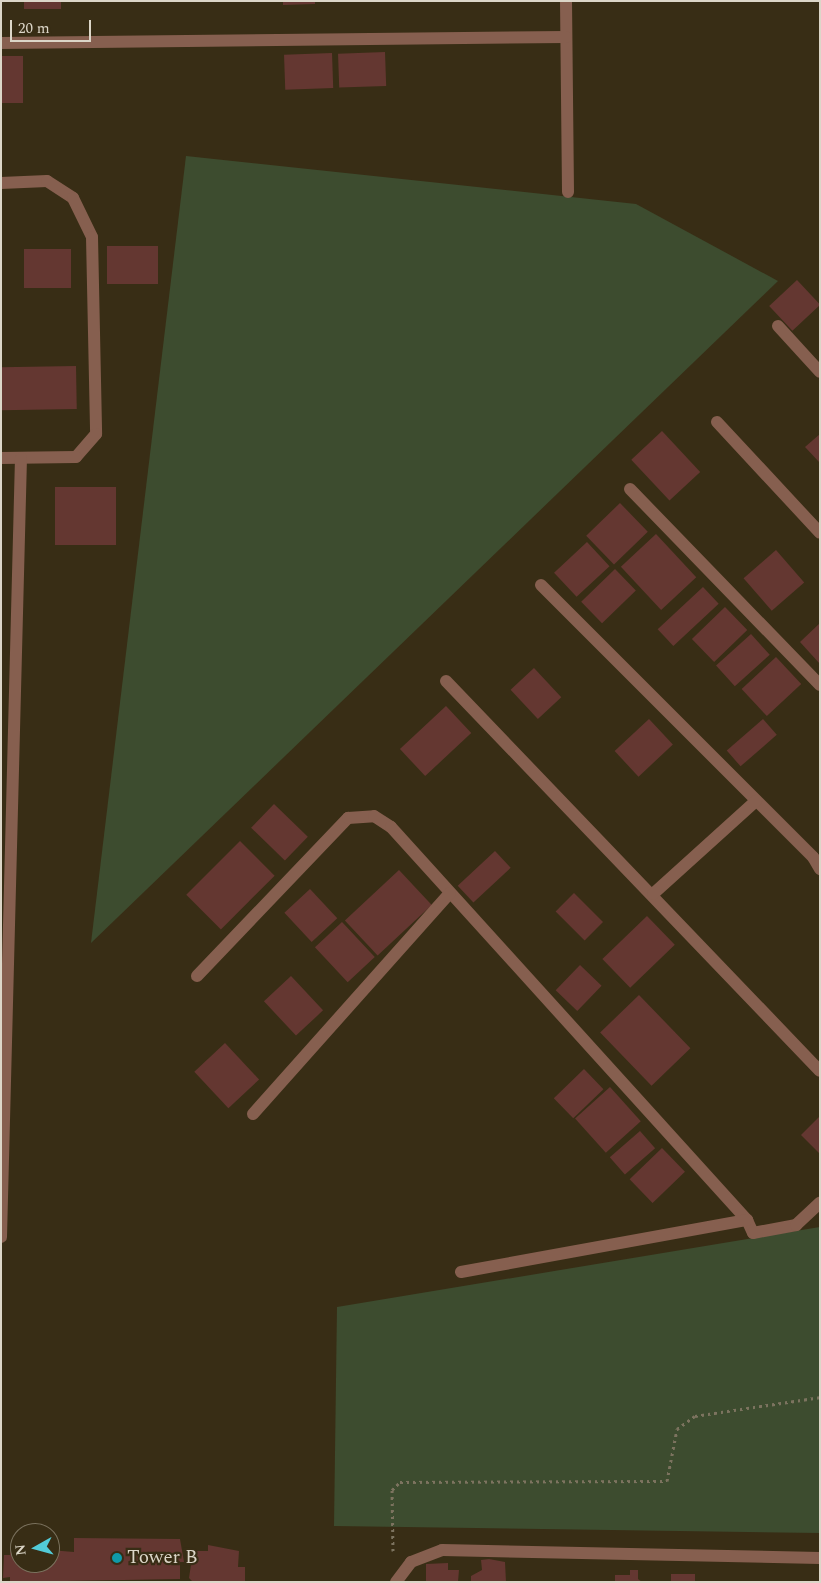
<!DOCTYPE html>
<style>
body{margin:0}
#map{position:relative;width:821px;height:1583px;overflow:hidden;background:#382d15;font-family:Spectral,serif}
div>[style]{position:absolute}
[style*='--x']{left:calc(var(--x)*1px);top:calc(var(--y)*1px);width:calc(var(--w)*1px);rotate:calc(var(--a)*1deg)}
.green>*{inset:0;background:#3d4c2f}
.building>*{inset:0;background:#643731;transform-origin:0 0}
.path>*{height:3px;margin-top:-1.5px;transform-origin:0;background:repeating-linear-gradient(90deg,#7c735f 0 2.5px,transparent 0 6.5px)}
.minor>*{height:12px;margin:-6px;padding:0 6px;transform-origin:6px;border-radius:6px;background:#865f4f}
.dots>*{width:14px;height:14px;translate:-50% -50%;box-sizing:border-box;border:2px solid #382d15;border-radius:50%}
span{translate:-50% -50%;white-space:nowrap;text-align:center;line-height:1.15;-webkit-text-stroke:4.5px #382d15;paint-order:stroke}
.poi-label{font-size:19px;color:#dcd6c8}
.left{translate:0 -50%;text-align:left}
.frame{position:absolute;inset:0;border:2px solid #dcd6c8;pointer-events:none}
.north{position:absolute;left:10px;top:1523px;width:50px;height:50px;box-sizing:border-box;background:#382d15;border:1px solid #7a715d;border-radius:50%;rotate:263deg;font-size:14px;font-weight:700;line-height:20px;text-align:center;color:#dcd6c8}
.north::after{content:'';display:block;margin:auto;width:18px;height:22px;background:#52cbd8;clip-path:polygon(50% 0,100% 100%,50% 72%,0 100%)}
.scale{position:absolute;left:10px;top:20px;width:81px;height:22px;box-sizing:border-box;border:2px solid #dcd6c8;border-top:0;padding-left:6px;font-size:15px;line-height:18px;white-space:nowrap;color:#dcd6c8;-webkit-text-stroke:4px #382d15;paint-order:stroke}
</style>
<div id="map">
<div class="green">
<i style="clip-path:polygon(186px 156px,636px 204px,778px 281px,91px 943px)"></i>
<i style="clip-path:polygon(820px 1227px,820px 1533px,334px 1526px,337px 1307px)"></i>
</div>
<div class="building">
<i style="left:24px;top:1px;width:37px;height:8px"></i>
<i style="clip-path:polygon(283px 1px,315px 1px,315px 4px,283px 5px)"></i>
<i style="left:385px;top:52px;width:34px;height:47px;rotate:88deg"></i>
<i style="left:332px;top:53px;width:35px;height:48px;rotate:88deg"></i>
<i style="left:1px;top:56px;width:22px;height:47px"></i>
<i style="left:158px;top:246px;width:38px;height:51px;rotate:90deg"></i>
<i style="left:71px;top:249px;width:39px;height:47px;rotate:90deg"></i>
<i style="left:797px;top:280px;width:34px;height:38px;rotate:47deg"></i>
<i style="left:76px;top:366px;width:43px;height:75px;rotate:89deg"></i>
<i style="left:662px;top:431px;width:56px;height:42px;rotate:47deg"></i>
<i style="clip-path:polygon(820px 434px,820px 463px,805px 447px)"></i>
<i style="left:116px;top:487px;width:58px;height:61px;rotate:90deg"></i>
<i style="left:620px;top:503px;width:40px;height:47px;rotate:46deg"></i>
<i style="left:656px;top:534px;width:59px;height:48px;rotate:47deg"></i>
<i style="left:587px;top:542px;width:33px;height:45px;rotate:47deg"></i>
<i style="left:776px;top:550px;width:43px;height:43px;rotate:49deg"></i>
<i style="left:615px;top:569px;width:30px;height:47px;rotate:46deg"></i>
<i style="left:703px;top:587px;width:23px;height:62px;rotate:47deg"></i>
<i style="left:725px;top:607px;width:32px;height:46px;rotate:46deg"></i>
<i style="clip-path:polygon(820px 623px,820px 664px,800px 642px)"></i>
<i style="left:751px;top:634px;width:28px;height:47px;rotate:48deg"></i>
<i style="left:776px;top:657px;width:37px;height:47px;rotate:47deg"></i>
<i style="left:534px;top:668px;width:40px;height:32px;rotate:47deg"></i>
<i style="left:446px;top:706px;width:37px;height:63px;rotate:47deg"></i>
<i style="left:649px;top:719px;width:35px;height:47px;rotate:47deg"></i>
<i style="left:763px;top:719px;width:21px;height:48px;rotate:49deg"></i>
<i style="left:274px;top:804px;width:47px;height:33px;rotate:44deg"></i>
<i style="left:240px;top:841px;width:49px;height:76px;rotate:45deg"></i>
<i style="left:495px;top:851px;width:23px;height:51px;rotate:47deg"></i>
<i style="left:399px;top:870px;width:48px;height:74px;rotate:47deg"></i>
<i style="left:310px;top:889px;width:40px;height:35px;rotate:47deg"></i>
<i style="left:574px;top:893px;width:41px;height:26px;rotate:45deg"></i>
<i style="left:647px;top:916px;width:40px;height:62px;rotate:46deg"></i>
<i style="left:342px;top:922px;width:48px;height:37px;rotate:47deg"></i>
<i style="left:580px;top:965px;width:30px;height:35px;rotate:44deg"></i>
<i style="left:291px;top:976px;width:47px;height:37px;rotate:47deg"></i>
<i style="left:639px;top:995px;width:74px;height:54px;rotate:46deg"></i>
<i style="left:225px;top:1043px;width:50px;height:42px;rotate:47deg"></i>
<i style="left:584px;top:1069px;width:28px;height:42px;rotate:46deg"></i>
<i style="left:610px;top:1087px;width:46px;height:47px;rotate:48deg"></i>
<i style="clip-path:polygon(820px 1116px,820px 1154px,801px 1135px)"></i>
<i style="left:640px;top:1131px;width:23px;height:40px;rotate:49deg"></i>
<i style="left:662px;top:1148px;width:33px;height:45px;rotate:46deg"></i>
<i style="clip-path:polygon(74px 1538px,180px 1539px,184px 1562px,180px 1562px,180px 1579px,10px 1582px,10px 1577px,3px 1578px,4px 1555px,10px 1555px,10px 1549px,20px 1550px,20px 1563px,50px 1563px,50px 1550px,74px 1552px)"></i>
<i style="clip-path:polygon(208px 1545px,239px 1551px,238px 1567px,245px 1567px,245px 1582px,193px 1582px,189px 1578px,193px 1551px,208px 1551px)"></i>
<i style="clip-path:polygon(489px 1559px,505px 1562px,506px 1582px,471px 1582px,471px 1576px,482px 1570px,481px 1560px)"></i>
<i style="clip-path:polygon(448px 1563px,448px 1570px,459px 1570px,458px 1582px,426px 1582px,426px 1564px)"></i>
<i style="clip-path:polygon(630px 1570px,638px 1570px,638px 1579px,642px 1582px,615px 1582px,615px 1575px,630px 1575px)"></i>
<i style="left:671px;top:1574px;width:24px;height:8px"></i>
</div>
<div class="path">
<i style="--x:393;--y:1551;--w:61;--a:-90.9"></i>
<i style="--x:392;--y:1490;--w:11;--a:-45"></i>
<i style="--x:400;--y:1482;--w:267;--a:-0.2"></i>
<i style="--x:667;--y:1481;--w:53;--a:-79.1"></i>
<i style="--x:677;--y:1429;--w:22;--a:-36"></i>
<i style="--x:695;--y:1416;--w:126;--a:-8.6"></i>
</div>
<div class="minor">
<i style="--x:566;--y:1;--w:191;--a:89.4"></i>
<i style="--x:1;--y:43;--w:565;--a:-0.61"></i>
<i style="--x:1;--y:183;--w:46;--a:-2.5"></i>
<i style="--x:47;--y:181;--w:31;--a:33"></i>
<i style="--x:73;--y:198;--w:43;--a:64"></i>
<i style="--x:92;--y:237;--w:197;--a:88.8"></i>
<i style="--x:96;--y:434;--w:30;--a:131"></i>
<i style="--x:76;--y:457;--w:75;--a:179.2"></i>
<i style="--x:778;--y:326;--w:62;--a:47.6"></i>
<i style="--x:717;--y:422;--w:151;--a:47.1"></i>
<i style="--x:630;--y:489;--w:273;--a:45.9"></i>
<i style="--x:541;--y:585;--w:385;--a:45"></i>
<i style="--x:813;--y:857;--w:14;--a:60"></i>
<i style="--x:446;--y:681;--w:540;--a:46.2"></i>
<i style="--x:653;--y:894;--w:139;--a:-42.1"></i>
<i style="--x:197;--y:976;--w:219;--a:-46.3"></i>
<i style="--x:348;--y:818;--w:26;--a:-4"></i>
<i style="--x:374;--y:816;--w:20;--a:33"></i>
<i style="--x:391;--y:827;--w:530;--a:47.83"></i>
<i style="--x:747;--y:1220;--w:14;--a:65"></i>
<i style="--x:753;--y:1233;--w:44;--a:-10.5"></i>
<i style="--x:796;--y:1225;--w:33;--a:-43"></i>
<i style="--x:253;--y:1114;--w:296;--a:-48.3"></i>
<i style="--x:1;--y:1237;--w:779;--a:-88.53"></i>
<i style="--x:461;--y:1272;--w:291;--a:-10.3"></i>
<i style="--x:396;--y:1582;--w:25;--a:-53"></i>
<i style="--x:411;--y:1562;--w:33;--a:-21"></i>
<i style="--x:442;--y:1550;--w:378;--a:1.2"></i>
</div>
<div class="dots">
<i style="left:117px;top:1558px;background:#0f9aa8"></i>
</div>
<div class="poi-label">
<span class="left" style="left:127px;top:1558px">Tower B</span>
</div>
<div class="frame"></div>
<div class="north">N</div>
<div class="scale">20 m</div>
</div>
